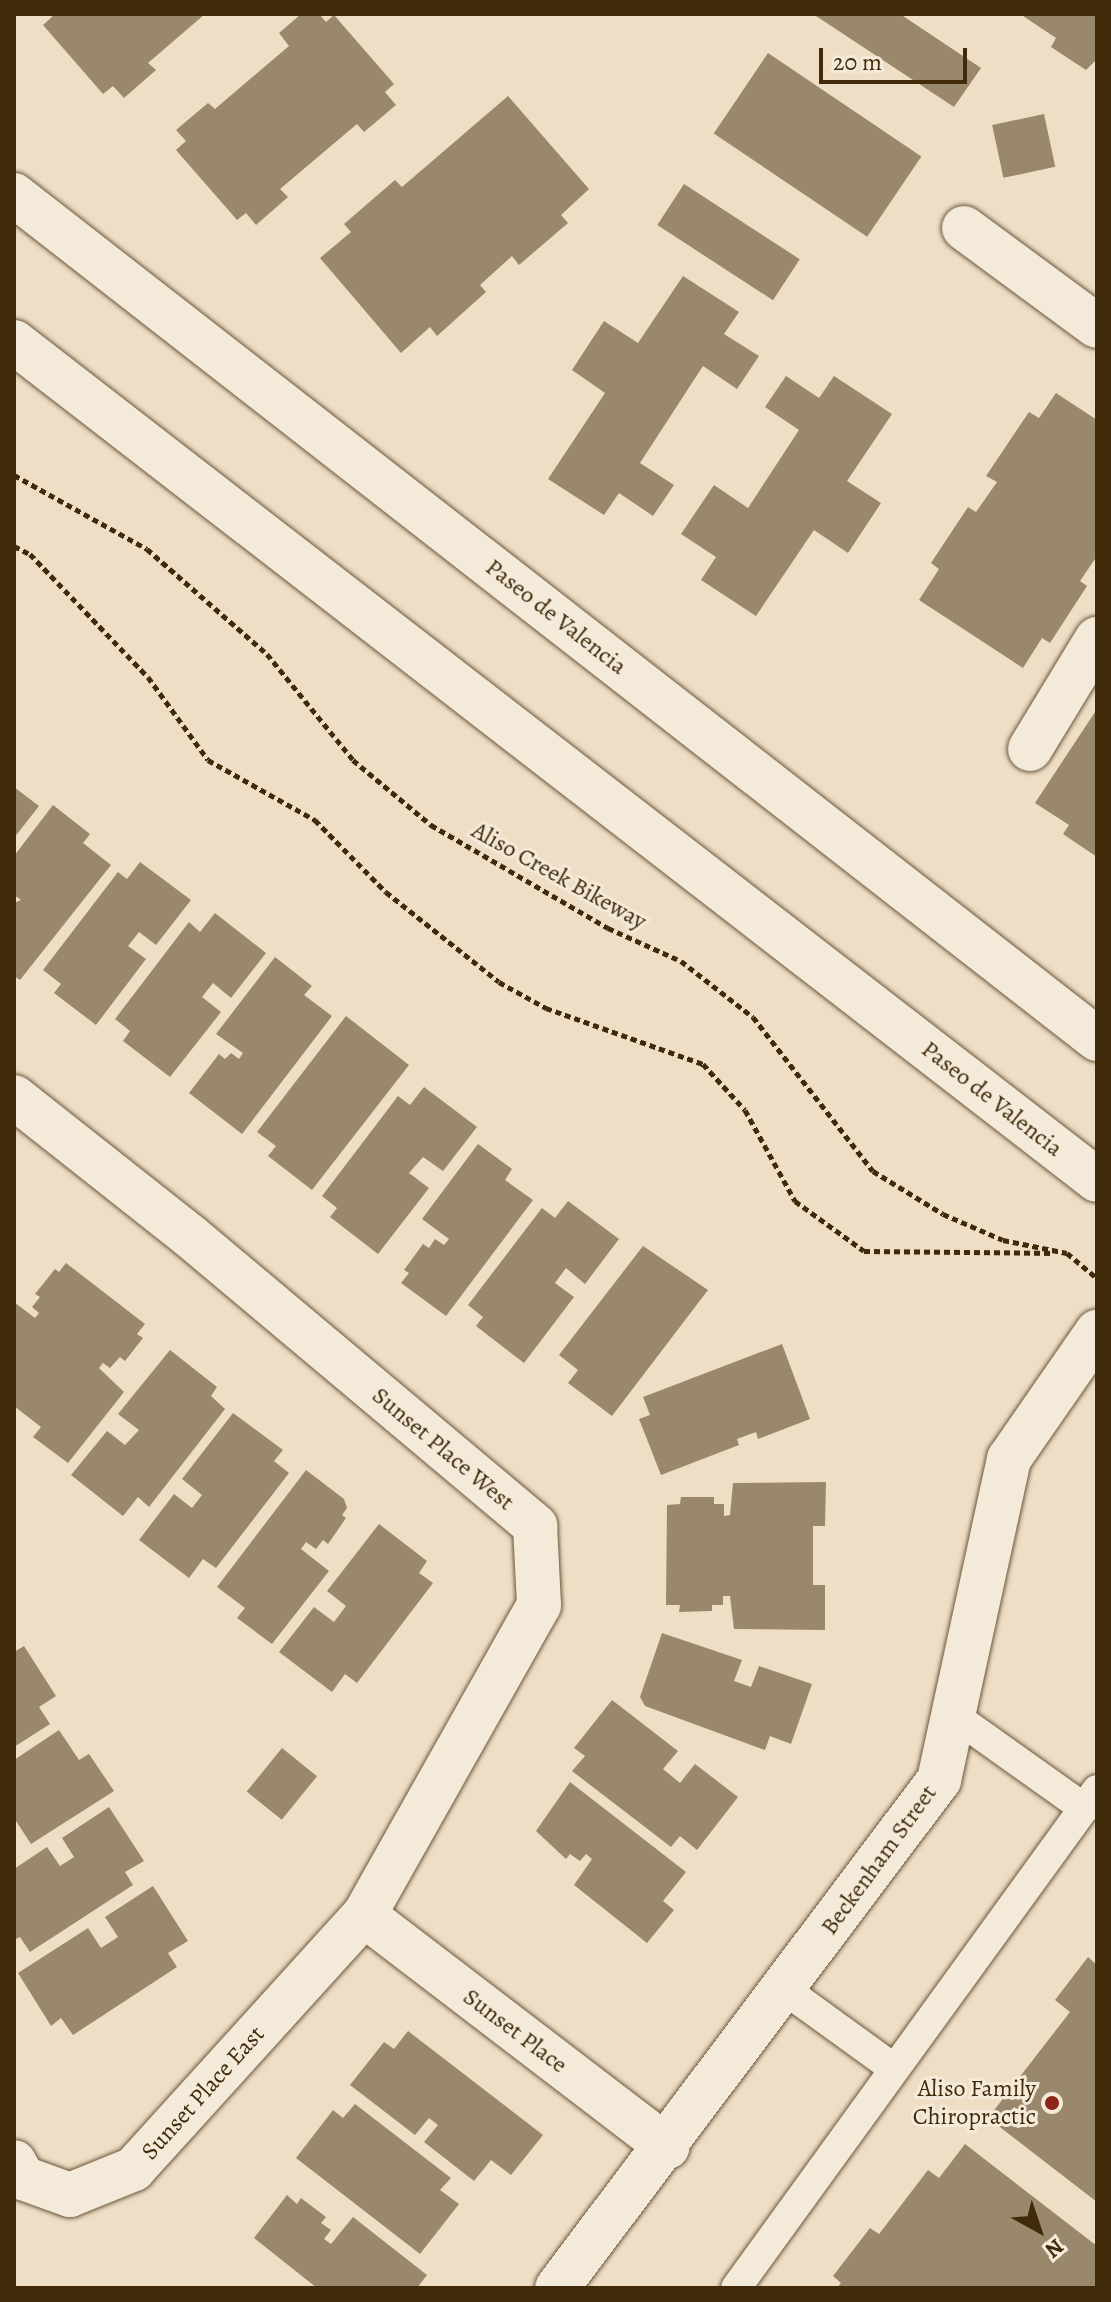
<!DOCTYPE html>
<style>
body{margin:0}
#map{position:relative;width:1111px;height:2302px;overflow:hidden;background:#eedec6;font-family:Alegreya,serif}
div>[style]{position:absolute}
[style*='--x']{left:calc(var(--x)*1px);top:calc(var(--y)*1px);width:calc(var(--w)*1px);rotate:calc(var(--a)*1deg)}
.building>*{inset:0;background:#9a886c;transform-origin:0 0}
.path>*{height:5px;margin-top:-2.5px;transform-origin:0;background:repeating-linear-gradient(90deg,#402a0a 0 6px,transparent 0 10px)}
.roads{filter:drop-shadow(0 0 2px #6c5739) drop-shadow(0 0 2px #6c5739)}
.lane>*{height:30px;margin:-15px;padding:0 15px;transform-origin:15px;border-radius:15px;background:#f4eada}
.street>*{height:44px;margin:-22px;padding:0 22px;transform-origin:22px;border-radius:22px;background:#f4eada}
.secondary>*{height:44px;margin:-22px;padding:0 22px;transform-origin:22px;border-radius:22px;background:#f4eada}
.dots>*{width:22px;height:22px;translate:-50% -50%;box-sizing:border-box;border:4px solid #f4eada;border-radius:50%}
span{translate:-50% -50%;white-space:nowrap;text-align:center;line-height:1.15;-webkit-text-stroke:6px #f4eada;paint-order:stroke}
.street-label{font-size:24px;color:#402a0a}
.poi-label{font-size:24px;color:#402a0a}
.right{translate:-100% -50%;text-align:right}
.frame{position:absolute;inset:0;border:16px solid #402a0a;pointer-events:none}
.north{position:absolute;left:999px;top:2190px;width:80px;height:80px;-webkit-text-stroke:6px #f4eada;paint-order:stroke;rotate:140deg;font-size:22px;font-weight:700;line-height:32px;text-align:center;color:#402a0a}
.north::after{content:'';display:block;margin:auto;width:28px;height:36px;background:#402a0a;clip-path:polygon(50% 0,100% 100%,50% 72%,0 100%)}
.scale{position:absolute;left:819px;top:48px;width:148px;height:36px;box-sizing:border-box;border:4px solid #402a0a;border-top:0;padding-left:10px;font-size:24px;line-height:28px;white-space:nowrap;color:#402a0a;-webkit-text-stroke:6px #f4eada;paint-order:stroke}
</style>
<div id="map">
<div class="building">
<i style="clip-path:polygon(55px 14px,205px 14px,148px 63px,156px 70px,124px 98px,113px 86px,103px 94px,43px 25px)"></i>
<i style="clip-path:polygon(301px 14px,319px 14px,326px 22px,334px 15px,394px 84px,385px 92px,396px 105px,364px 132px,357px 124px,280px 189px,288px 197px,256px 225px,246px 213px,237px 220px,176px 150px,186px 141px,176px 130px,208px 103px,215px 109px,289px 46px,279px 33px)"></i>
<i style="clip-path:polygon(813px 14px,900px 14px,981px 68px,954px 107px)"></i>
<i style="clip-path:polygon(1020px 14px,1097px 14px,1097px 59px,1086px 70px,1051px 47px,1056px 38px)"></i>
<i style="left:768px;top:53px;width:185px;height:97px;rotate:34deg"></i>
<i style="clip-path:polygon(508px 96px,589px 189px,561px 215px,568px 223px,519px 265px,512px 256px,480px 285px,486px 292px,437px 336px,430px 327px,401px 353px,320px 258px,351px 232px,344px 224px,395px 180px,402px 187px)"></i>
<i style="left:1044px;top:114px;width:54px;height:53px;rotate:78deg"></i>
<i style="left:684px;top:184px;width:138px;height:49px;rotate:33deg"></i>
<i style="clip-path:polygon(683px 276px,739px 312px,724px 334px,759px 356px,737px 389px,703px 366px,640px 463px,674px 485px,653px 516px,619px 493px,604px 515px,548px 479px,605px 393px,572px 370px,604px 321px,638px 343px)"></i>
<i style="clip-path:polygon(786px 376px,819px 398px,834px 376px,892px 414px,847px 481px,881px 503px,848px 553px,814px 530px,756px 616px,701px 580px,716px 557px,681px 534px,714px 485px,748px 508px,799px 430px,765px 407px)"></i>
<i style="clip-path:polygon(1056px 393px,1097px 420px,1097px 556px,1080px 581px,1087px 586px,1050px 643px,1042px 638px,1023px 668px,919px 600px,939px 569px,931px 563px,968px 507px,976px 512px,997px 482px,986px 476px,1029px 412px,1039px 418px)"></i>
<i style="clip-path:polygon(1097px 709px,1097px 857px,1063px 834px,1069px 825px,1035px 803px)"></i>
<i style="clip-path:polygon(14px 787px,39px 806px,14px 838px)"></i>
<i style="clip-path:polygon(53px 805px,90px 834px,83px 843px,111px 865px,20px 980px,14px 976px,14px 903px,21px 900px,14px 895px,14px 856px)"></i>
<i style="clip-path:polygon(140px 862px,191px 900px,156px 945px,139px 932px,128px 946px,146px 959px,96px 1025px,54px 993px,61px 984px,43px 970px,118px 872px,127px 879px)"></i>
<i style="clip-path:polygon(215px 913px,266px 953px,231px 998px,213px 983px,202px 997px,221px 1012px,170px 1077px,123px 1041px,130px 1031px,115px 1019px,189px 922px,200px 932px)"></i>
<i style="clip-path:polygon(275px 957px,312px 986px,304px 995px,332px 1016px,242px 1134px,189px 1093px,219px 1054px,225px 1059px,231px 1053px,239px 1059px,243px 1053px,216px 1034px)"></i>
<i style="clip-path:polygon(346px 1016px,409px 1065px,312px 1190px,268px 1156px,276px 1146px,257px 1132px)"></i>
<i style="clip-path:polygon(424px 1087px,477px 1127px,443px 1171px,423px 1157px,409px 1173px,429px 1188px,378px 1254px,330px 1217px,337px 1208px,322px 1196px,398px 1096px,410px 1105px)"></i>
<i style="clip-path:polygon(478px 1144px,512px 1169px,505px 1180px,533px 1200px,446px 1316px,401px 1283px,409px 1273px,404px 1270px,423px 1244px,429px 1248px,435px 1239px,444px 1245px,449px 1239px,422px 1219px)"></i>
<i style="clip-path:polygon(568px 1201px,619px 1239px,585px 1284px,566px 1268px,555px 1283px,574px 1297px,524px 1363px,476px 1326px,483px 1317px,468px 1305px,542px 1208px,555px 1218px)"></i>
<i style="clip-path:polygon(643px 1246px,708px 1290px,612px 1416px,568px 1383px,578px 1370px,559px 1355px)"></i>
<i style="clip-path:polygon(66px 1263px,145px 1324px,137px 1334px,143px 1338px,125px 1361px,120px 1357px,110px 1368px,103px 1363px,99px 1368px,124px 1392px,68px 1463px,33px 1437px,41px 1427px,14px 1406px,14px 1302px,35px 1318px,39px 1313px,32px 1307px,40px 1297px,35px 1294px,55px 1269px,59px 1272px)"></i>
<i style="clip-path:polygon(782px 1344px,810px 1419px,758px 1439px,756px 1432px,737px 1439px,739px 1445px,661px 1475px,639px 1419px,650px 1415px,643px 1397px)"></i>
<i style="clip-path:polygon(170px 1350px,217px 1387px,211px 1396px,225px 1409px,149px 1507px,138px 1497px,123px 1516px,71px 1475px,107px 1431px,125px 1445px,139px 1430px,118px 1414px)"></i>
<i style="clip-path:polygon(233px 1413px,283px 1450px,274px 1461px,289px 1473px,216px 1568px,203px 1559px,189px 1578px,139px 1540px,174px 1494px,192px 1508px,202px 1495px,182px 1479px)"></i>
<i style="clip-path:polygon(306px 1470px,344px 1499px,347px 1508px,342px 1515px,346px 1518px,328px 1544px,323px 1540px,316px 1549px,306px 1542px,301px 1549px,329px 1571px,272px 1644px,237px 1618px,245px 1608px,217px 1587px)"></i>
<i style="clip-path:polygon(826px 1482px,825px 1526px,813px 1526px,813px 1585px,825px 1585px,825px 1630px,734px 1629px,730px 1596px,723px 1596px,723px 1605px,712px 1605px,712px 1611px,679px 1612px,680px 1605px,666px 1605px,667px 1505px,680px 1504px,681px 1497px,714px 1497px,714px 1504px,724px 1504px,724px 1516px,730px 1515px,733px 1483px)"></i>
<i style="clip-path:polygon(379px 1524px,427px 1561px,419px 1573px,433px 1583px,357px 1683px,345px 1674px,332px 1692px,279px 1652px,314px 1607px,334px 1622px,346px 1606px,327px 1591px)"></i>
<i style="clip-path:polygon(662px 1633px,742px 1660px,734px 1681px,751px 1687px,759px 1666px,812px 1684px,791px 1744px,770px 1736px,765px 1750px,645px 1706px,640px 1697px)"></i>
<i style="clip-path:polygon(24px 1646px,56px 1696px,39px 1707px,50px 1724px,14px 1747px,14px 1652px)"></i>
<i style="clip-path:polygon(612px 1700px,678px 1751px,663px 1769px,680px 1783px,695px 1764px,738px 1797px,697px 1850px,680px 1836px,671px 1847px,572px 1771px,585px 1756px,574px 1748px)"></i>
<i style="clip-path:polygon(59px 1730px,79px 1760px,89px 1754px,114px 1791px,31px 1844px,14px 1818px,14px 1760px)"></i>
<i style="left:282px;top:1748px;width:45px;height:56px;rotate:39deg"></i>
<i style="clip-path:polygon(570px 1782px,686px 1872px,663px 1901px,674px 1910px,647px 1943px,574px 1885px,592px 1859px,586px 1854px,580px 1861px,570px 1854px,566px 1859px,536px 1831px)"></i>
<i style="clip-path:polygon(109px 1807px,144px 1861px,125px 1872px,133px 1885px,30px 1952px,20px 1937px,14px 1940px,14px 1869px,47px 1847px,60px 1866px,74px 1857px,62px 1838px)"></i>
<i style="clip-path:polygon(153px 1886px,188px 1941px,168px 1953px,177px 1967px,73px 2035px,61px 2018px,51px 2026px,18px 1973px,88px 1928px,101px 1948px,118px 1937px,105px 1917px)"></i>
<i style="clip-path:polygon(1088px 1957px,1097px 1965px,1097px 2202px,988px 2118px,1070px 2012px,1055px 2000px)"></i>
<i style="clip-path:polygon(408px 2031px,543px 2135px,511px 2175px,491px 2160px,474px 2181px,424px 2142px,438px 2125px,429px 2118px,415px 2135px,350px 2085px,384px 2042px,394px 2049px)"></i>
<i style="clip-path:polygon(355px 2104px,451px 2178px,440px 2190px,459px 2204px,420px 2254px,296px 2158px,333px 2110px,343px 2118px)"></i>
<i style="clip-path:polygon(965px 2144px,1097px 2246px,1097px 2288px,837px 2288px,841px 2283px,833px 2276px,870px 2228px,879px 2234px,928px 2170px,939px 2178px)"></i>
<i style="clip-path:polygon(287px 2195px,297px 2204px,301px 2198px,326px 2217px,321px 2223px,331px 2230px,324px 2239px,331px 2244px,353px 2217px,427px 2275px,417px 2288px,317px 2288px,254px 2238px)"></i>
</div>
<div class="path">
<i style="--x:14;--y:475;--w:152;--a:29.1"></i>
<i style="--x:147;--y:549;--w:159;--a:41.2"></i>
<i style="--x:267;--y:654;--w:136;--a:50.9"></i>
<i style="--x:353;--y:760;--w:102;--a:39.8"></i>
<i style="--x:431;--y:825;--w:205;--a:30.2"></i>
<i style="--x:608;--y:928;--w:80;--a:24.3"></i>
<i style="--x:681;--y:961;--w:91;--a:37.9"></i>
<i style="--x:753;--y:1017;--w:195;--a:52.1"></i>
<i style="--x:873;--y:1171;--w:82;--a:31.6"></i>
<i style="--x:943;--y:1214;--w:65;--a:23.4"></i>
<i style="--x:1003;--y:1240;--w:65;--a:11.5"></i>
<i style="--x:1067;--y:1253;--w:39;--a:40"></i>
<i style="--x:14;--y:546;--w:18;--a:27"></i>
<i style="--x:30;--y:554;--w:170;--a:46.2"></i>
<i style="--x:148;--y:677;--w:102;--a:54.1"></i>
<i style="--x:208;--y:760;--w:123;--a:29.3"></i>
<i style="--x:315;--y:820;--w:101;--a:45.4"></i>
<i style="--x:386;--y:892;--w:144;--a:38.5"></i>
<i style="--x:499;--y:982;--w:54;--a:29"></i>
<i style="--x:546;--y:1008;--w:167;--a:19.6"></i>
<i style="--x:703;--y:1064;--w:62;--a:47.6"></i>
<i style="--x:745;--y:1110;--w:104;--a:61.2"></i>
<i style="--x:795;--y:1201;--w:85;--a:35.9"></i>
<i style="--x:864;--y:1251;--w:190;--a:0.6"></i>
</div>
<div class="roads">
<div class="lane">
<i style="--x:953;--y:1715;--w:161;--a:35.4"></i>
<i style="--x:784;--y:1989;--w:135;--a:35.9"></i>
<i style="--x:736;--y:2288;--w:615;--a:-54.06"></i>
</div>
<div class="street">
<i style="--x:964;--y:228;--w:165;--a:36.4"></i>
<i style="--x:1030;--y:749;--w:129;--a:-58.7"></i>
<i style="--x:14;--y:1097;--w:224;--a:38.3"></i>
<i style="--x:190;--y:1236;--w:451;--a:40"></i>
<i style="--x:535;--y:1526;--w:79;--a:87.1"></i>
<i style="--x:539;--y:1605;--w:356;--a:119.4"></i>
<i style="--x:364;--y:1915;--w:343;--a:132.2"></i>
<i style="--x:134;--y:2169;--w:69;--a:157.9"></i>
<i style="--x:70;--y:2195;--w:50;--a:-160.1"></i>
<i style="--x:23;--y:2178;--w:18;--a:-119"></i>
<i style="--x:364;--y:1915;--w:382;--a:37.4"></i>
<i style="--x:557;--y:2288;--w:636;--a:-53.06"></i>
<i style="--x:939;--y:1780;--w:329;--a:-77.7"></i>
<i style="--x:1009;--y:1459;--w:155;--a:-55.3"></i>
</div>
<div class="secondary">
<i style="--x:14;--y:195;--w:1373;--a:37.93"></i>
<i style="--x:14;--y:342;--w:1369;--a:37.73"></i>
</div>
</div>
<div class="dots">
<i style="left:1052px;top:2103px;background:#8f2418"></i>
</div>
<div class="street-label">
<span style="left:556px;top:617px;rotate:38deg">Paseo de Valencia</span>
<span style="left:559px;top:876px;rotate:29deg">Aliso Creek Bikeway</span>
<span style="left:992px;top:1099px;rotate:38deg">Paseo de Valencia</span>
<span style="left:443px;top:1449px;rotate:40deg">Sunset Place West</span>
<span style="left:879px;top:1860px;rotate:-54deg">Beckenham Street</span>
<span style="left:515px;top:2031px;rotate:37deg">Sunset Place</span>
<span style="left:203px;top:2093px;rotate:-48deg">Sunset Place East</span>
</div>
<div class="poi-label">
<span class="right" style="left:1036px;top:2103px">Aliso Family<br>Chiropractic</span>
</div>
<div class="frame"></div>
<div class="north">N</div>
<div class="scale">20 m</div>
</div>
